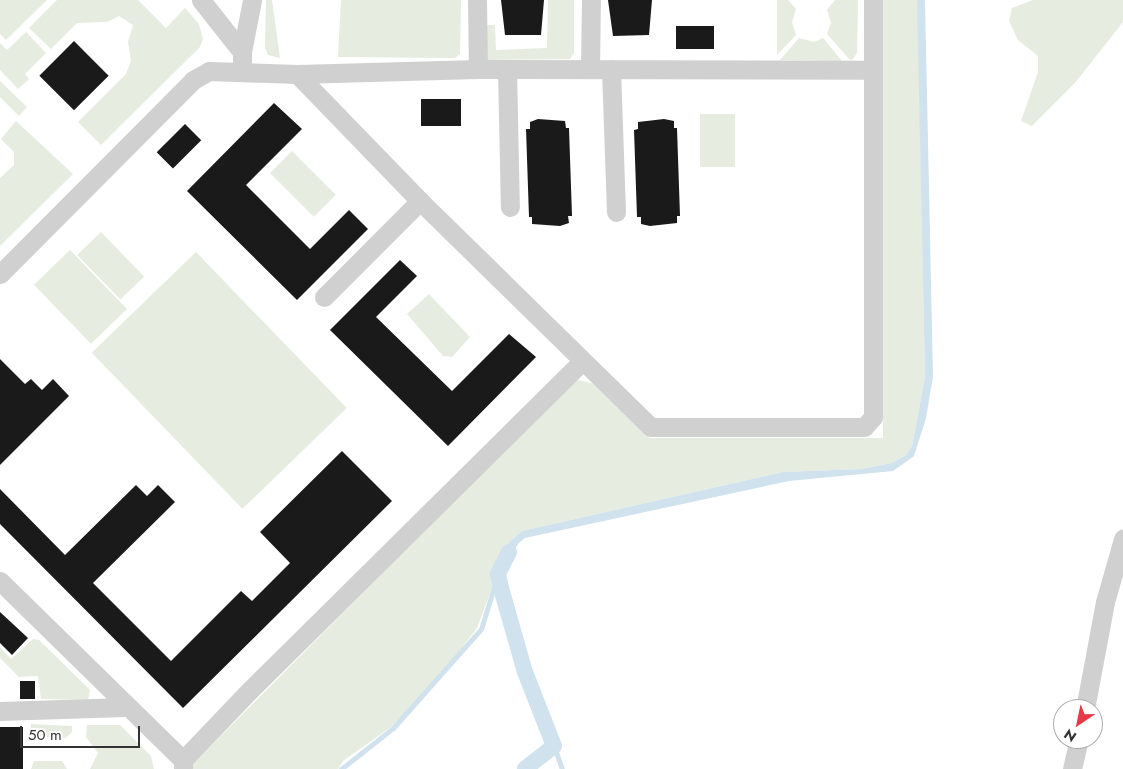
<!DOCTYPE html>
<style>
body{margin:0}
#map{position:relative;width:1123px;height:769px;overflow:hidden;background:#fff;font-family:Jost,sans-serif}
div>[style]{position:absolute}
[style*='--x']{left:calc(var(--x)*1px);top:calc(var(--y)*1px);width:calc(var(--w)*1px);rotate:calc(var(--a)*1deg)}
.green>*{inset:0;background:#e6ecdf;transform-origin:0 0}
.water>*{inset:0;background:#cfe2ee}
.stream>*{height:5px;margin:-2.5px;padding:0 2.5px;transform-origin:2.5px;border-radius:2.5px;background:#cfe2ee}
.canal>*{height:16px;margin:-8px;padding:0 8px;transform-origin:8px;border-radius:8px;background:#cfe2ee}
.building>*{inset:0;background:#1a1a1a;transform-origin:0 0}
.minor>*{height:19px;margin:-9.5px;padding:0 9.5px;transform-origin:9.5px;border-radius:9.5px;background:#d0d0d0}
span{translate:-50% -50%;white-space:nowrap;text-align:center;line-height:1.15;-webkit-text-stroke:5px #fff;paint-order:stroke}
.north{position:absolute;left:1053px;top:699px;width:50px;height:50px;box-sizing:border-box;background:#fff;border:1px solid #adadad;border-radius:50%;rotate:214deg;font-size:14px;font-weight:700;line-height:20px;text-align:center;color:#333}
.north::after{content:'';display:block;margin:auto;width:18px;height:22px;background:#e63946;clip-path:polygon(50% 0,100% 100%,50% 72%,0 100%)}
.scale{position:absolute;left:20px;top:726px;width:120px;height:22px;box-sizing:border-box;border:2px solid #333;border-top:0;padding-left:6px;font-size:15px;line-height:18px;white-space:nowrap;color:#333;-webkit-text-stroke:4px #fff;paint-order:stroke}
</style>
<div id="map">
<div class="green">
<i style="clip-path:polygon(0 0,47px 0,6px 40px,0 34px)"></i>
<i style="clip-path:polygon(57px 0,138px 0,166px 28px,185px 8px,199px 24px,203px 39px,200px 47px,101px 145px,78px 122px,126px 74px,131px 61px,128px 42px,133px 25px,119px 16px,107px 22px,77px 23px,51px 49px,29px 28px)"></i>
<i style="clip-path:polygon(266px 0,272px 0,280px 58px,268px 55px,265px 47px)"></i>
<i style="clip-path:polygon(341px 0,461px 0,460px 54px,455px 58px,338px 57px)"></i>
<i style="clip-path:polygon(548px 0,574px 0,574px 53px,570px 59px,487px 60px,483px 25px,495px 25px,496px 50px,547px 48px)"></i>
<i style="clip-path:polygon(777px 0,788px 0,796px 9px,792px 22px,796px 35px,777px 55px)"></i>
<i style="clip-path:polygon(835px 0,858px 0,857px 53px,853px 59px,850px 60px,827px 34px,831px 23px,827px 10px)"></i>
<i style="clip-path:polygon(882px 0,917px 0,918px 20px,925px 377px,912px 446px,906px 455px,892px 463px,862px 469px,783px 472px,522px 531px,509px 542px,477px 628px,439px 678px,391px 727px,343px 761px,338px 769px,188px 769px,570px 384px,578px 380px,592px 383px,650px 438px,883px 438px)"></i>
<i style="clip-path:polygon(1033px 0,1123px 0,1123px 22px,1075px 83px,1032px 126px,1021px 121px,1038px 72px,1038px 56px,1018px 40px,1009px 21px,1012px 8px)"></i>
<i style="clip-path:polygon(26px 32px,46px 53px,25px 74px,29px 79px,18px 89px,0 70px,0 43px,7px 50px)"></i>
<i style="clip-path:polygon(799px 38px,814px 42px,823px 38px,842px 61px,780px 60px)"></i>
<i style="clip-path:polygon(0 81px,27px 107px,19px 116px,0 97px)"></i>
<i style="left:700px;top:114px;width:35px;height:53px"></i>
<i style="clip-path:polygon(16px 121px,73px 174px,0 246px,0 178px,14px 165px,14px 152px,1px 139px)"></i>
<i style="left:292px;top:151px;width:62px;height:31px;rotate:45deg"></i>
<i style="left:101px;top:232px;width:62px;height:33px;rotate:46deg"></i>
<i style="left:70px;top:250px;width:82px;height:50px;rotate:46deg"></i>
<i style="left:196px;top:252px;width:217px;height:145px;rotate:46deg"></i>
<i style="clip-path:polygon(429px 294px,470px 337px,452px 357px,443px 356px,407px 314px)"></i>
<i style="clip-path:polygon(33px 639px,39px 640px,90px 690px,88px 700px,41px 699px,38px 676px,19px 677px,0 658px,0 647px,11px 659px)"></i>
<i style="clip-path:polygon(31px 724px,72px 726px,72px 732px,66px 738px,31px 736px)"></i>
<i style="clip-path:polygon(87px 725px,120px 725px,151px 756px,154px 769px,90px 769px,98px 753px,86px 737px)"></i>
<i style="clip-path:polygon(34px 761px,62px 761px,67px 769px,31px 769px)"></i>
</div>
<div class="water">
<i style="clip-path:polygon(917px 0,925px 0,933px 377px,926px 418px,914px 456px,893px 471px,789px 481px,525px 538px,518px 544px,502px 572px,496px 571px,509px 542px,522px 531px,783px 472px,862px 469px,892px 463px,906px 455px,912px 446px,925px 377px)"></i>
</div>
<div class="stream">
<i style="--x:554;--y:746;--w:24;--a:71"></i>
<i style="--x:341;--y:769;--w:66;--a:-38.3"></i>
<i style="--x:393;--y:728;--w:132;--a:-48.4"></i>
<i style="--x:481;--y:629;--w:58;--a:-72.8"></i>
</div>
<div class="canal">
<i style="--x:509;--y:552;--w:25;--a:117"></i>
<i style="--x:498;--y:574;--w:14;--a:78"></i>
<i style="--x:501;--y:588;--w:87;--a:74.1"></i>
<i style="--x:525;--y:672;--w:79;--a:68.6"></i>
<i style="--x:554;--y:746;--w:37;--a:142"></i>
</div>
<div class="building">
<i style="clip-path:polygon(501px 0,544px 0,541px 35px,505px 35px)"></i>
<i style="clip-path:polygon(608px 0,652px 0,649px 35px,613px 36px)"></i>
<i style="left:714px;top:26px;width:23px;height:38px;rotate:90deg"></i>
<i style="left:74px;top:41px;width:49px;height:49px;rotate:45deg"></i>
<i style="left:421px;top:99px;width:40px;height:27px"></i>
<i style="clip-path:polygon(274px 103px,302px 129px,246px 185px,310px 249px,349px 210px,368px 229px,297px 300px,187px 191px)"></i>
<i style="clip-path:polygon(538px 119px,565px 121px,566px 128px,569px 128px,572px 216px,568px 216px,569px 223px,560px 226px,532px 224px,532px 217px,529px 217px,526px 129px,530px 129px,530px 122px)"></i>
<i style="clip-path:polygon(664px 119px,674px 121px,674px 128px,677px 128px,680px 216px,677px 216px,677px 223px,650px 226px,641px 224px,641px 217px,637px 217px,634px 130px,638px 129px,638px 122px)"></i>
<i style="left:185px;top:124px;width:23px;height:40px;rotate:45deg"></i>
<i style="clip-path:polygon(400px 260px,417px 276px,376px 317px,452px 391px,509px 334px,536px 357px,448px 446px,330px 330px)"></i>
<i style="clip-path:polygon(0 359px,25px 384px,31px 379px,42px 390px,53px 379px,69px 396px,0 465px)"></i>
<i style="clip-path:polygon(342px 451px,392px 501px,183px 708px,0 524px,0 489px,65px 555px,136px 485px,147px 496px,158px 485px,175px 502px,93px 583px,171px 661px,241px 591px,252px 601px,290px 563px,260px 532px)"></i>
<i style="clip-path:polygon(0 612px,28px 638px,12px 655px,0 643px)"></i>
<i style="left:20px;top:681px;width:15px;height:18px"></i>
<i style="left:0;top:727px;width:23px;height:42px"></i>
</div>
<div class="minor">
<i style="--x:201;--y:0;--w:66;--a:51.7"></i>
<i style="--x:242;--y:52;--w:19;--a:90"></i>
<i style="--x:477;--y:0;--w:69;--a:89.2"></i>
<i style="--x:242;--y:52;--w:53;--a:-79.1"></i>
<i style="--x:507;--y:69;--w:138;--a:88.8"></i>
<i style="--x:590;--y:69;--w:69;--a:-89.2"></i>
<i style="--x:611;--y:69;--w:143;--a:88"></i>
<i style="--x:297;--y:74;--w:181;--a:-1.6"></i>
<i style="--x:478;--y:69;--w:394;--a:0.1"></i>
<i style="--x:0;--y:274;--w:274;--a:-45.1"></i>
<i style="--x:193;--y:80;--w:18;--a:-29"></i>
<i style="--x:209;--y:71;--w:88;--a:2"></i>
<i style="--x:297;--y:74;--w:177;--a:45.9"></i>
<i style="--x:420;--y:201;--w:323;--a:44.4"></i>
<i style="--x:651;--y:427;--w:213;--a:0"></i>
<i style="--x:864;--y:427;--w:13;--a:-48"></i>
<i style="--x:873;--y:417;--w:417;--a:-90"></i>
<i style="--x:324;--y:297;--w:136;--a:-45"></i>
<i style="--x:0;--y:581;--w:256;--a:44.4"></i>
<i style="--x:1085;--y:709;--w:109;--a:-79.4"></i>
<i style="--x:1105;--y:602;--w:66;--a:-74.1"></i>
<i style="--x:0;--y:711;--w:125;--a:-1.8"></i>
<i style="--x:183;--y:769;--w:9;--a:-90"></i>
<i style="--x:183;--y:760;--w:95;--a:-46.3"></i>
<i style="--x:249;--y:691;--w:469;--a:-44.7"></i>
<i style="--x:1072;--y:769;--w:31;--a:-77"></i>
</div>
<div class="north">N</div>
<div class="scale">50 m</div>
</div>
